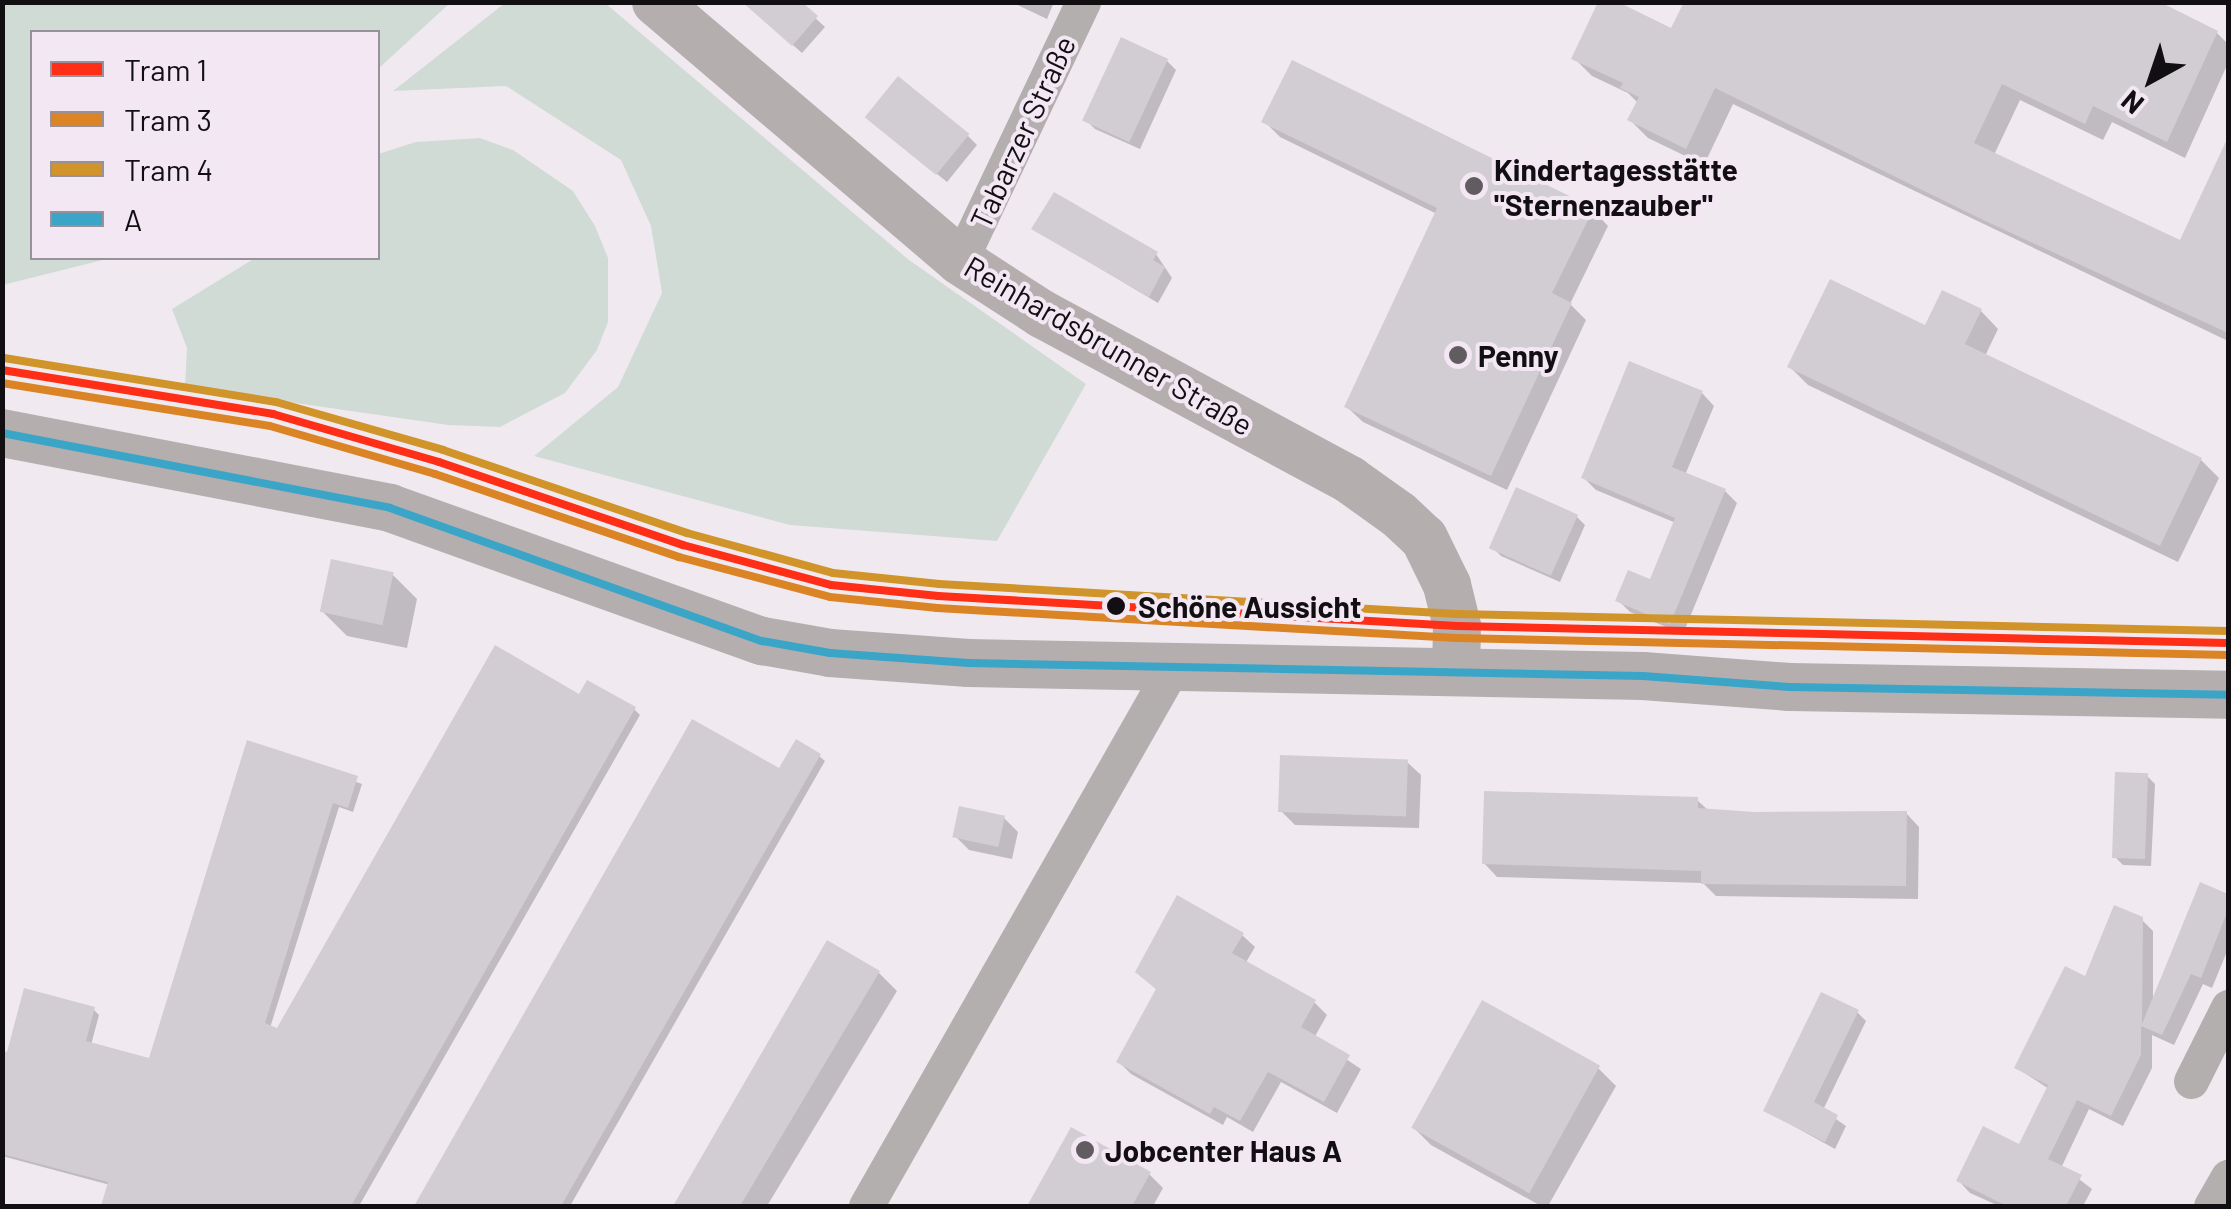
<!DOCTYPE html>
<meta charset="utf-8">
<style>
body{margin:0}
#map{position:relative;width:2231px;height:1209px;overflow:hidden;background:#f0eaf0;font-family:Barlow,sans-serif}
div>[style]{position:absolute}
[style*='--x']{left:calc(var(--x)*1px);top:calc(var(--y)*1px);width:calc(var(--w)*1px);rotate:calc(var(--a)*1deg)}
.green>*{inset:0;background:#d1dbd5}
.shadow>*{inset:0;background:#0003}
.building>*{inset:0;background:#d2cdd2;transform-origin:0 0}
.street>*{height:35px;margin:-17.5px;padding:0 17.5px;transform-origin:17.5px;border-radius:17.5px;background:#b4afaf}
.secondary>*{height:48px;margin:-24px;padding:0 24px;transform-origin:24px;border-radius:24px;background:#b4aeae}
.bus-1>*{height:8px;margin:-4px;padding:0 4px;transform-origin:4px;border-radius:4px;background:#3ba5c8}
.tram-1>*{height:8px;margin:-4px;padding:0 4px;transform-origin:4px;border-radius:4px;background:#ff2e17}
.tram-2>*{height:8px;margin:-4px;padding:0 4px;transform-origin:4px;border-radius:4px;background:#db8426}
.tram-3>*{height:8px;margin:-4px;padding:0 4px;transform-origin:4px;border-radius:4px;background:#d0942a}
.dots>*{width:28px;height:28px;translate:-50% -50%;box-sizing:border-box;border:5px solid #f2e7f3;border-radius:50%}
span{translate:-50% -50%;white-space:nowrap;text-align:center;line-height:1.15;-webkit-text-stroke:8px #f2e7f3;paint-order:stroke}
.street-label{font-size:30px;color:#120f13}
.poi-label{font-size:30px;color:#120f13;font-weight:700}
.left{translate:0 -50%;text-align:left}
.stop-label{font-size:30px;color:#120f13;font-weight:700}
.frame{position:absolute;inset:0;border:5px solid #120f13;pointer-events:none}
.legend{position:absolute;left:30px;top:30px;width:350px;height:230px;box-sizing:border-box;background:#f2e7f3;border:2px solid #989199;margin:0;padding:12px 18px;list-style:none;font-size:30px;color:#120f13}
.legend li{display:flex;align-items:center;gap:20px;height:50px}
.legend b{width:50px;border:2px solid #989199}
.north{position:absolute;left:2101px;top:30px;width:100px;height:100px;-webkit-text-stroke:8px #f2e7f3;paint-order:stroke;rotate:220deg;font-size:28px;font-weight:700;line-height:40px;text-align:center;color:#120f13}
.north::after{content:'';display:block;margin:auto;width:35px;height:45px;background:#120f13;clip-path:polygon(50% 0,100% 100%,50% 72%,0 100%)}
</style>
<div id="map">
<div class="green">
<i style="clip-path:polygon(3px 2px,450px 2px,450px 3px,378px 69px,378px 32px,32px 32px,32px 258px,111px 258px,3px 285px)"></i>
<i style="clip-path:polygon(505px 3px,605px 3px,909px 260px,1086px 384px,997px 541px,790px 525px,534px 456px,618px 387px,662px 293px,651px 226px,621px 160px,506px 86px,393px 91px)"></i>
<i style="clip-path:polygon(480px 138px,513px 150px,573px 191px,595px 226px,608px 258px,608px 322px,597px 350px,565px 393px,500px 427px,448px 425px,185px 387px,187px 348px,172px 309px,255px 258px,378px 258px,378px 154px,416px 142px)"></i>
</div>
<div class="shadow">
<i style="clip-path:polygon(798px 2px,825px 27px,802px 53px,760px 16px)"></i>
<i style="clip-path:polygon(1011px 2px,1054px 2px,1047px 19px)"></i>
<i style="clip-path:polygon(1673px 31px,2217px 33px,2228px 44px,2228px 63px,2185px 158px,2112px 122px,2103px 140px,2020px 100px,1994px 155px,2181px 243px,2228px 143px,2228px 341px,1733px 104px,1704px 165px,1648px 138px,1630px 120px,1638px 103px,1628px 93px,1592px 76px,1574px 58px)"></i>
<i style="clip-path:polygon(1167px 61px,1176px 70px,1140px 149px,1095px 129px,1086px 120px)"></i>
<i style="clip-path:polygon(1264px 121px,1593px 210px,1608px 226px,1570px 304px,1586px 320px,1507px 490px,1363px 422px,1347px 407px,1437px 214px,1280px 137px)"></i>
<i style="clip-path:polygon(878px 126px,968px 136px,977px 145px,947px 182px)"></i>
<i style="clip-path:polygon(1034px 229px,1156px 254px,1172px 278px,1158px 303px)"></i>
<i style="clip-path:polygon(1981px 311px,1998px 329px,1985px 356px,2201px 460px,2219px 478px,2178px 562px,1808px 385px,1790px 367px)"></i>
<i style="clip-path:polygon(1630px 364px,1702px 393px,1714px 406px,1685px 475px,1725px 491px,1737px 503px,1683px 634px,1630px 612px,1618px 600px,1651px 582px,1676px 523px,1596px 490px,1584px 478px)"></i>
<i style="clip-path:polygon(1577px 517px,1585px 525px,1560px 582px,1501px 556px,1492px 547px)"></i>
<i style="clip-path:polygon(392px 574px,417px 599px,407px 648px,347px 636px,322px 611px)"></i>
<i style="clip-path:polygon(580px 697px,634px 709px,640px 715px,359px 1206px,104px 1206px,110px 1185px,2px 1156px,2px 1054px,8px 1055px,93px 1009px,99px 1015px,91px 1045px,151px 1061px,248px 743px,362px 784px,353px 812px,339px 807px,270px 1028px,278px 1031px)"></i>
<i style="clip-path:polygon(693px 722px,780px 772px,819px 756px,825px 761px,570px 1206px,417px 1206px)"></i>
<i style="clip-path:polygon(1407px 762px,1421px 775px,1419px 828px,1295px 825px,1281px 811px)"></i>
<i style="clip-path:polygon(2147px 776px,2155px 784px,2151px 866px,2123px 865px,2115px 857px)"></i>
<i style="clip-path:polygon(1697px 800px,1709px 811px,1754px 815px,1906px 813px,1919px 827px,1918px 899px,1716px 896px,1703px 883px,1497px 877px,1484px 863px)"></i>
<i style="clip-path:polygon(1004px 818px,1018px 832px,1012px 859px,969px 850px,955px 836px)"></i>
<i style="clip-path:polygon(2201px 885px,2228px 897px,2228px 949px,2212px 988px,2203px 984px,2174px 1045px,2152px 1035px,2152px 1068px,2123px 1126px,2089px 1109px,2062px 1166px,2092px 1189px,2083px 1206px,1999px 1206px,1970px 1193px,1959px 1181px,2020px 1148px,2049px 1089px,2017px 1068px,2086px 979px,2141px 919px,2153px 931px,2153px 1003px)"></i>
<i style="clip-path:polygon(1242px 935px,1255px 947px,1245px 964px,1314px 1002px,1327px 1015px,1314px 1038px,1361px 1069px,1337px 1113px,1281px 1082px,1253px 1132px,1227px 1117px,1223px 1125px,1131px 1074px,1119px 1062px,1158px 991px,1138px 972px)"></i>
<i style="clip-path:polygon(828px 944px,879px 973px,897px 991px,767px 1206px,675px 1206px)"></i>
<i style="clip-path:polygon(1857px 1012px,1866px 1021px,1823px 1110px,1846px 1126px,1835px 1149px,1766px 1111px)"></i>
<i style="clip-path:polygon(1598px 1068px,1616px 1086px,1548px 1206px,1541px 1206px,1431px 1145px,1413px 1127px)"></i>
<i style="clip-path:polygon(1072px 1131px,1149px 1174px,1163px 1188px,1153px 1206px,1029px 1206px)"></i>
</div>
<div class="building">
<i style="clip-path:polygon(742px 2px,802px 2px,818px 16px,792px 46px)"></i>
<i style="clip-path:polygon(1598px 2px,1618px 2px,1671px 28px,1684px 2px,2160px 2px,2218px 31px,2167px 142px,2093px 106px,2085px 124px,2002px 84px,1974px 143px,2180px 240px,2228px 137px,2228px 333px,1979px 218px,1715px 88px,1686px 149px,1627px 120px,1639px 97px,1620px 88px,1623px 83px,1571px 59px)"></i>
<i style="left:1121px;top:37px;width:52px;height:92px;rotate:25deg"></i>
<i style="clip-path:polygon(1292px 60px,1594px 208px,1552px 293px,1572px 303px,1491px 476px,1344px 407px,1437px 208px,1261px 122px)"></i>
<i style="left:898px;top:76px;width:92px;height:53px;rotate:39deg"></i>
<i style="clip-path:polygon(1054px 192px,1158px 252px,1153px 260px,1165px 267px,1149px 297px,1031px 229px)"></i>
<i style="clip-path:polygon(1830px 279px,1925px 325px,1942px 290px,1982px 309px,1965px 344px,2202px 458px,2160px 546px,1787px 367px)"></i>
<i style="clip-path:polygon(1629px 361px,1703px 391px,1672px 467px,1726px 489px,1670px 624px,1615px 601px,1628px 570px,1650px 579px,1675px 518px,1581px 478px)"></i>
<i style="left:1516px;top:487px;width:68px;height:67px;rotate:24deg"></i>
<i style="left:331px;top:559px;width:64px;height:54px;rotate:12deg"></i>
<i style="clip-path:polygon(495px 645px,579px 694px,587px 680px,636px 707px,351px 1206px,101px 1206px,108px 1182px,2px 1154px,2px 1051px,7px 1052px,24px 988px,95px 1007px,86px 1041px,149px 1058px,247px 740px,358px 776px,348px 808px,333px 803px,265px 1023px,277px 1028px)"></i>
<i style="clip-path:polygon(692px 719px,779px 768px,796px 739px,821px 754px,561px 1206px,414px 1206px)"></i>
<i style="left:1280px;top:755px;width:128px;height:57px;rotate:2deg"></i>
<i style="left:2115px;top:772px;width:33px;height:86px;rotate:2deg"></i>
<i style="clip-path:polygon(1484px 791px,1698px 797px,1698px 808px,1754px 812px,1907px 811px,1906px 886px,1701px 884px,1701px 871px,1482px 864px)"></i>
<i style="left:959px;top:806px;width:47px;height:32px;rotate:12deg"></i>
<i style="clip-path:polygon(2200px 882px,2228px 894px,2228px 910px,2201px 978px,2191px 974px,2162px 1035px,2141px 1026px,2141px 1055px,2111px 1116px,2077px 1100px,2048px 1159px,2082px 1175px,2066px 1206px,2007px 1206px,1956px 1181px,1983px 1126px,2019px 1144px,2048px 1085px,2014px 1068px,2065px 966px,2085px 976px,2114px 905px,2143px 917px,2142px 1024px)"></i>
<i style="clip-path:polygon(1177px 895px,1244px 933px,1232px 953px,1316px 1000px,1301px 1027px,1350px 1055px,1324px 1102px,1268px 1072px,1240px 1121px,1214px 1107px,1210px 1114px,1116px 1062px,1156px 989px,1135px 972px)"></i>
<i style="clip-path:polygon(827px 940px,880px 971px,740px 1206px,673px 1206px)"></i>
<i style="clip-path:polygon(1821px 992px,1859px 1010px,1814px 1102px,1838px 1115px,1825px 1142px,1763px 1111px)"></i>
<i style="left:1482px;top:1000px;width:135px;height:146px;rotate:29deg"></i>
<i style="clip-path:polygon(1071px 1127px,1151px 1172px,1132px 1206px,1027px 1206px)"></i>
</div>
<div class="street">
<i style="--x:960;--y:261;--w:287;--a:-64.6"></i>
<i style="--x:2191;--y:1081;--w:83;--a:-63.4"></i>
<i style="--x:866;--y:1206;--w:623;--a:-60.35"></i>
<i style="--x:2211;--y:1206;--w:34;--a:-60"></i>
</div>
<div class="secondary">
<i style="--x:656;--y:2;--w:399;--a:40.4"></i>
<i style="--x:960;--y:261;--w:98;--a:32.9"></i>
<i style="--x:1042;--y:314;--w:350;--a:28.3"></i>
<i style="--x:1350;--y:480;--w:60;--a:35.5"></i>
<i style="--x:1399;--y:515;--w:34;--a:43"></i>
<i style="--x:1424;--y:538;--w:52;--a:63.9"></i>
<i style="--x:1447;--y:585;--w:42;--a:76.3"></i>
<i style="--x:1457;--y:626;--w:46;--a:91.2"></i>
<i style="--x:2;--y:433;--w:395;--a:10.9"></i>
<i style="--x:390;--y:508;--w:395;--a:19.7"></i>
<i style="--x:762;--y:641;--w:69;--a:10"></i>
<i style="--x:830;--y:653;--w:139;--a:4.1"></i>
<i style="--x:969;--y:663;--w:674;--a:1.1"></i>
<i style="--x:1643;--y:676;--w:147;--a:4.3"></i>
<i style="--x:1790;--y:687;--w:438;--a:1"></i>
</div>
<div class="bus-1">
<i style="--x:2;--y:433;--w:395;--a:10.9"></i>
<i style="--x:390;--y:508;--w:395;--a:19.7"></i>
<i style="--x:762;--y:641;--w:69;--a:10"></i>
<i style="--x:830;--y:653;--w:139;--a:4.1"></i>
<i style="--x:969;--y:663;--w:674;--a:1.1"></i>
<i style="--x:1643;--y:676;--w:147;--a:4.3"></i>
<i style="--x:1790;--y:687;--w:438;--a:1"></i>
</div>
<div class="tram-1">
<i style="--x:2;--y:370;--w:275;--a:9.2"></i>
<i style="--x:273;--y:414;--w:173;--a:16.1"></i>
<i style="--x:439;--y:462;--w:258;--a:18.8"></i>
<i style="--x:683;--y:545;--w:153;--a:15.1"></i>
<i style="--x:831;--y:585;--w:108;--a:5.9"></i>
<i style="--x:938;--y:596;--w:520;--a:3.31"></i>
<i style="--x:1457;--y:626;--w:771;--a:1.26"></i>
</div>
<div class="tram-2">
<i style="--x:2;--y:383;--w:271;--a:9.1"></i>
<i style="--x:270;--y:426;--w:172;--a:16.2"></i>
<i style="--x:435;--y:474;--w:258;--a:18.8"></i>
<i style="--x:679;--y:557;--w:156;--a:14.8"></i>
<i style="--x:830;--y:597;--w:108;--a:5.9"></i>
<i style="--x:937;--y:608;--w:520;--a:3.31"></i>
<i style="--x:1456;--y:638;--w:772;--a:1.26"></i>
</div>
<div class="tram-3">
<i style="--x:4;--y:358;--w:276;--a:9.2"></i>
<i style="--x:276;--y:402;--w:174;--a:16"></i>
<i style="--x:443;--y:450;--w:258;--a:18.8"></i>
<i style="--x:687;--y:533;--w:151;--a:15.3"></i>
<i style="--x:833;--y:573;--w:107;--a:5.9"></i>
<i style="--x:939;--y:584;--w:519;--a:3.31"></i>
<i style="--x:1457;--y:614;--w:771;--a:1.26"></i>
</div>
<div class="dots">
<i style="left:1474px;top:186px;background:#605c60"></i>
<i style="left:1458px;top:355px;background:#605c60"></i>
<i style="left:1116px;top:606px;background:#120f13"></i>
<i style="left:1085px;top:1150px;background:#605c60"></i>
</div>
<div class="street-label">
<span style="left:1022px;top:132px;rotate:-65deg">Tabarzer Straße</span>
<span style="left:1109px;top:345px;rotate:30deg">Reinhardsbrunner Straße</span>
</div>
<div class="poi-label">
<span class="left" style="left:1494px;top:186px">Kindertagesstätte<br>"Sternenzauber"</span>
<span class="left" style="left:1478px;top:355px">Penny</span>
<span class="left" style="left:1105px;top:1150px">Jobcenter Haus A</span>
</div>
<div class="stop-label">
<span class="left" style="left:1138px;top:606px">Schöne Aussicht</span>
</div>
<div class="frame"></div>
<ul class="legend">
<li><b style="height:12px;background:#ff2e17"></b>Tram 1</li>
<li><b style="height:12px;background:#db8426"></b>Tram 3</li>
<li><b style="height:12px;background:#d0942a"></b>Tram 4</li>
<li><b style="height:12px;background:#3ba5c8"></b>A</li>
</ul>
<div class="north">N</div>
</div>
